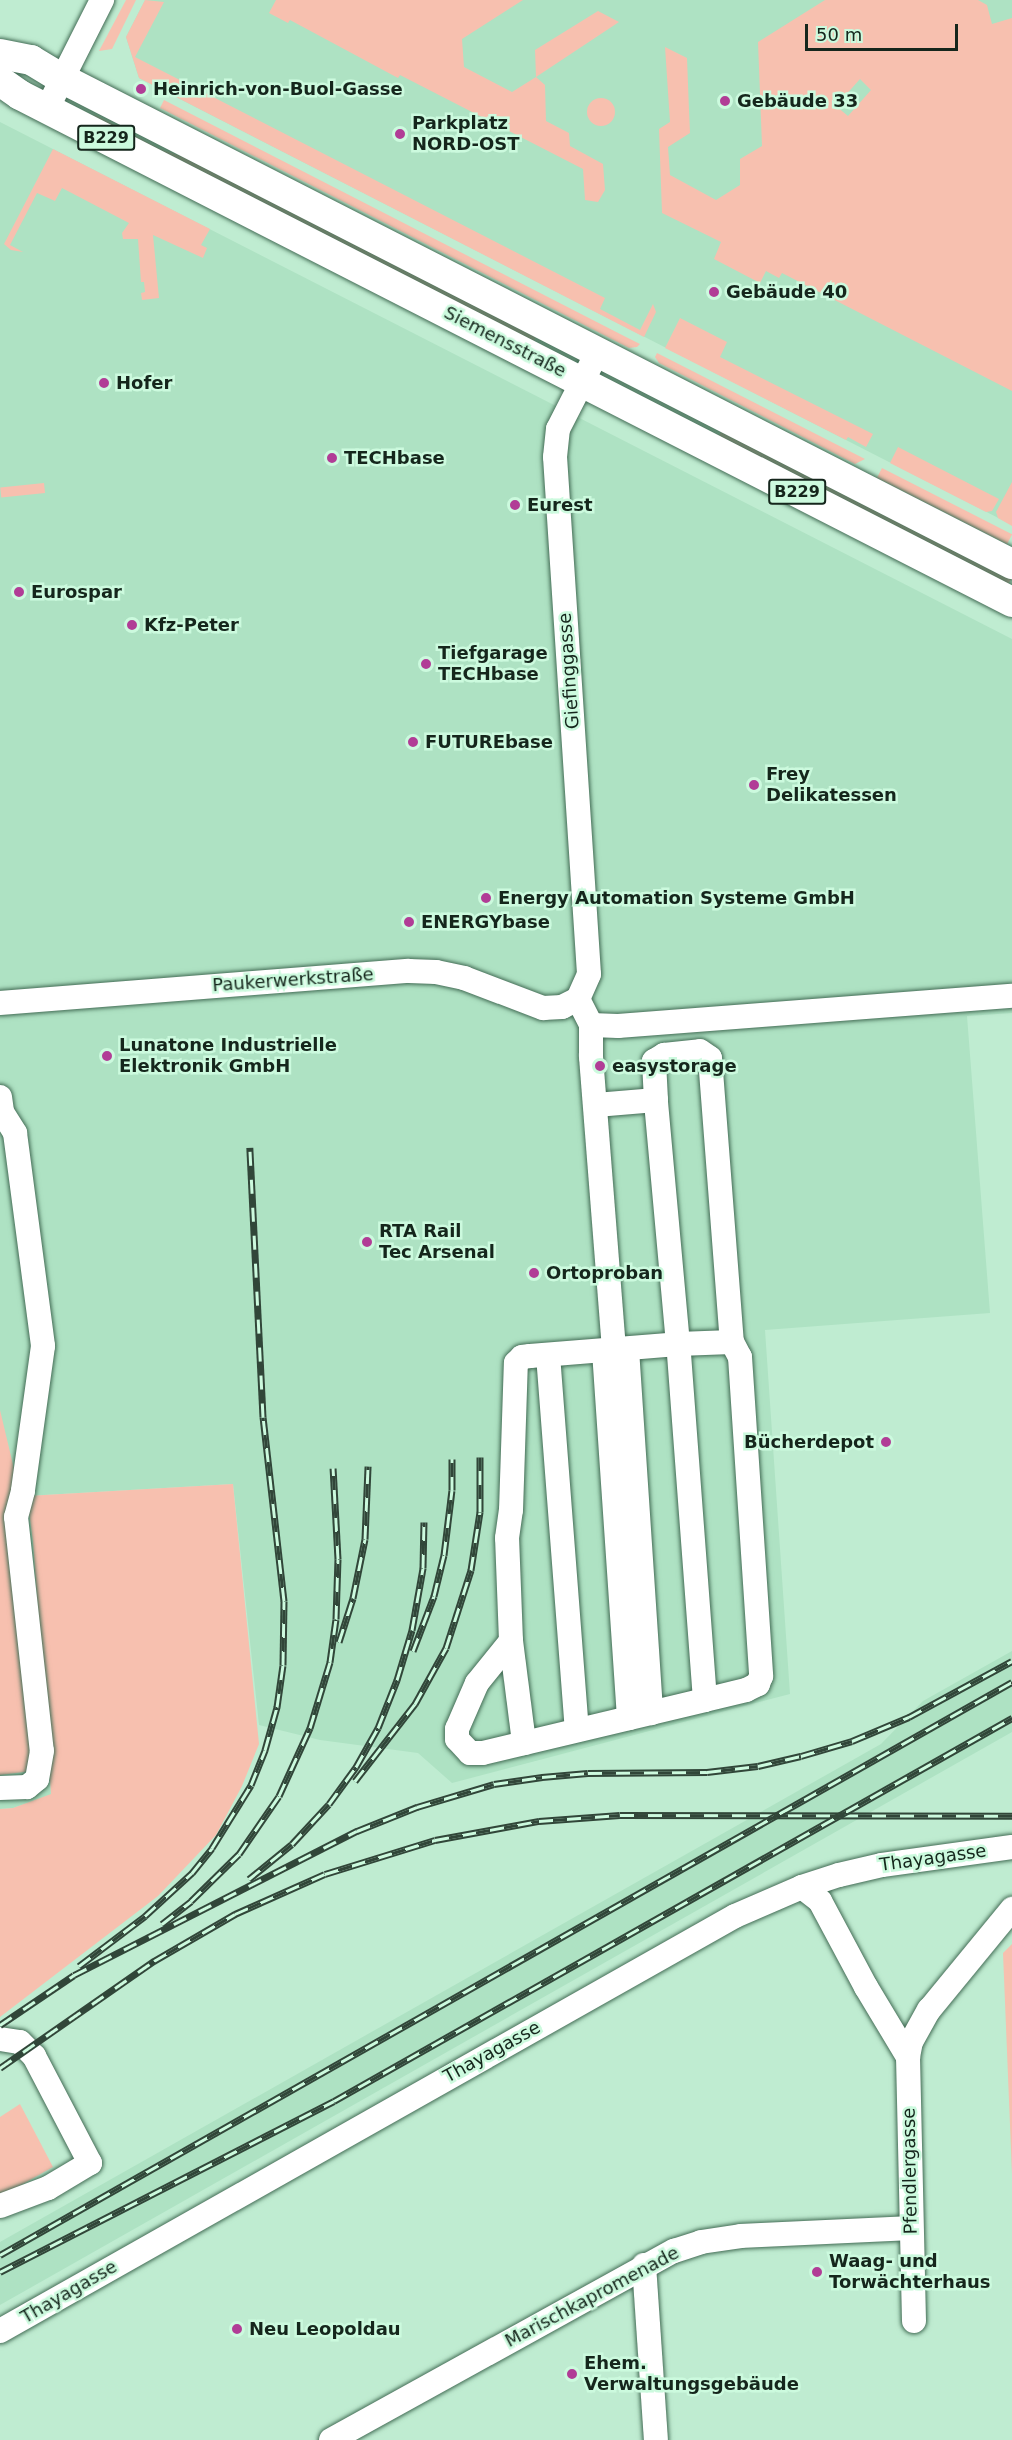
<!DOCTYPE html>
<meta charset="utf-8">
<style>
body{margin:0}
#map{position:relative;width:1012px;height:2440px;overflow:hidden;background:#bfecd1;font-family:"DejaVu Sans",sans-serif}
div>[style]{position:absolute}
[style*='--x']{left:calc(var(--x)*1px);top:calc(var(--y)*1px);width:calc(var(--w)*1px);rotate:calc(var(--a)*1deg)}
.built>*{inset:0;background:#aee2c3}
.green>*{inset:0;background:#f7c0af;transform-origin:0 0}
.round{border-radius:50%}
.roads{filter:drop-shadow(0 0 2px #436c55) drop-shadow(0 0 2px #436c55)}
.minor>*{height:24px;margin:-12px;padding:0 12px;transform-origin:12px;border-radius:12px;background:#fff}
.major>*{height:30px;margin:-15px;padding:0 15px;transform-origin:15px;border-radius:15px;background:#fff}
.rail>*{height:7px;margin-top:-3.5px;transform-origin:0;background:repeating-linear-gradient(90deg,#ccfade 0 14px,#314639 0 28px);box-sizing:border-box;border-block:2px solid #314639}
.dots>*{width:16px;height:16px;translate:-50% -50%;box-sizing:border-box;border:3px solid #ccfade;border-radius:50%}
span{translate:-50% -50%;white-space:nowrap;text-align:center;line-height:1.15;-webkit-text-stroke:5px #ccfade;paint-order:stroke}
.shield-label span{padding:2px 4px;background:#ccfade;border:2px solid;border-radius:4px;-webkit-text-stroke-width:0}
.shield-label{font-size:16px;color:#15261c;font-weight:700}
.poi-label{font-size:18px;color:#15261c;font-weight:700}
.left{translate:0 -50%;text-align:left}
.right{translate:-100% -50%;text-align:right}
.street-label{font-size:18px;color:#15261c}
.scale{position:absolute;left:805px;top:24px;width:153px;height:27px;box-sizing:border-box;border:3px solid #15261c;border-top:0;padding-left:8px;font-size:18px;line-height:21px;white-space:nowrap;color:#15261c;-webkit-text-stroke:4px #ccfade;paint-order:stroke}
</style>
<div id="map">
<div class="built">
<i style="clip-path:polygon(145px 0,1012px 0,1012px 525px,139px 78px,126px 37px)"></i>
<i style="clip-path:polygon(0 122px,1012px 639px,1012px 1013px,967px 1016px,990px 1313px,765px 1330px,790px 1694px,452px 1783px,418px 1753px,320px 1740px,259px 1725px,233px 1484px,27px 1496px,33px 1542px,51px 1795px,13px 1808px,0 1809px)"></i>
<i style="clip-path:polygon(1012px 1651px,1012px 1732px,0 2305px,0 2242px,881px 1744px,923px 1701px)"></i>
</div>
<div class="green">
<i style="clip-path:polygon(126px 0,136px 0,112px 49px,99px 51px)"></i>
<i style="clip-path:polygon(145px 0,164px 2px,135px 57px,605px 298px,600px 309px,640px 330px,653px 304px,656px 312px,644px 337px,139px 78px,126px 37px)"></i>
<i style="clip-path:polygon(276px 0,523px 0,462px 39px,464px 67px,512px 92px,536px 77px,535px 50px,598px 11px,619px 22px,536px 77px,545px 85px,546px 121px,569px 133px,570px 146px,603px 164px,605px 190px,598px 202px,585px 200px,583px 169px,400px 75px,398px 78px,290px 20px,288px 23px,269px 13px)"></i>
<i style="clip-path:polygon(evenodd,825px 0,978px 0,987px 5px,992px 24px,1012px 18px,1012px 391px,782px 273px,779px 278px,766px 271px,760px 283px,714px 259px,721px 242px,662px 213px,659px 129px,670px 122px,665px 47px,687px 58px,689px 110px,690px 133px,668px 147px,670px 175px,716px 200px,740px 185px,740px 159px,762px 146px,758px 42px,825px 0,860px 79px,871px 90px,848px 116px,836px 106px,860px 79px)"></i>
<i class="round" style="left:587px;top:98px;width:28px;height:28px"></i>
<i style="clip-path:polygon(164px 100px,624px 336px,640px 344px,637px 347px,629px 348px,160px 108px)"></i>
<i style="clip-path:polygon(95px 115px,162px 150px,200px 162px,538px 333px,532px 345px,92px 117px)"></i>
<i style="clip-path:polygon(53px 149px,210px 229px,201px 245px,207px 248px,203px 258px,153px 235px,159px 298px,142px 300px,141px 293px,145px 292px,144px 282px,141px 282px,138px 239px,123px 239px,122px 233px,129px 223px,62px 188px,55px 201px,37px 193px,10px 245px,23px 252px,11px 250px,4px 244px)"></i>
<i style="clip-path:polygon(680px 318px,727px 342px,720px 357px,873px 434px,866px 447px,848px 437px,846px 440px,665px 348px)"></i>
<i style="clip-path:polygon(657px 353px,865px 459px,855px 464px,659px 363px,655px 357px)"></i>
<i style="left:723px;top:428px;width:325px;height:13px;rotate:27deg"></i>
<i style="clip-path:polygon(898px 447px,999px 499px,992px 511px,986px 512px,890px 463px)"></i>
<i style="left:882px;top:468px;width:146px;height:11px;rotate:27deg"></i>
<i style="clip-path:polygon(1012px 482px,1012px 526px,998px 518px,996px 512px)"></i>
<i style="left:44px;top:483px;width:10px;height:44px;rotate:84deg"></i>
<i style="clip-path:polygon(0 1410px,15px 1473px,17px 1579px,32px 1771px,0 1775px)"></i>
<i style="clip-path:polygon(233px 1484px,259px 1744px,242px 1786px,216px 1835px,158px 1896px,0 2017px,0 1809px,13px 1808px,51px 1794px,33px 1542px,27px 1496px)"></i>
<i style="clip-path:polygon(1012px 1944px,1012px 2174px,1003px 1953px)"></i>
<i style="clip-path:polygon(20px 2104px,53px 2167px,0 2197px,0 2117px)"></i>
</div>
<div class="roads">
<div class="minor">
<i style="--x:48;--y:107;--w:120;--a:-63.2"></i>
<i style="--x:578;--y:999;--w:29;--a:63"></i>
<i style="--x:591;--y:1025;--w:27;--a:2"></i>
<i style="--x:618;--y:1026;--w:395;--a:-4.4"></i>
<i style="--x:0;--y:1003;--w:410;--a:-4.5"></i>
<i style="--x:409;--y:971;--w:27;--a:2"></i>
<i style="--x:436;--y:972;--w:29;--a:12"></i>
<i style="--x:464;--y:978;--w:85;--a:20.8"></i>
<i style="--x:543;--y:1008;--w:19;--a:-3"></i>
<i style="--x:562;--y:1007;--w:18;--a:-27"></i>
<i style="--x:578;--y:999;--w:27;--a:-66"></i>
<i style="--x:589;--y:974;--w:518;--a:-93.76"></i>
<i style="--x:555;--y:457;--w:28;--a:-84"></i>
<i style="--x:558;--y:429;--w:88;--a:-62.9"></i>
<i style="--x:591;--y:1025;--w:32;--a:90"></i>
<i style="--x:591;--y:1057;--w:294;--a:85.5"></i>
<i style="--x:0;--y:1097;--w:15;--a:82"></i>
<i style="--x:2;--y:1112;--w:25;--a:58"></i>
<i style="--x:15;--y:1133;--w:215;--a:82.5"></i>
<i style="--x:43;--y:1346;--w:146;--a:97.9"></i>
<i style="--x:23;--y:1491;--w:27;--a:105"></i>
<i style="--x:16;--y:1517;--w:235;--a:83.7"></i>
<i style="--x:42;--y:1751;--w:28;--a:100"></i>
<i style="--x:37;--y:1779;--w:13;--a:141"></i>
<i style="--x:27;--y:1787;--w:27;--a:178"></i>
<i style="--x:596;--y:1105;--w:60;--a:-4.8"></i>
<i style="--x:627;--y:1349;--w:365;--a:86.2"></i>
<i style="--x:604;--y:1351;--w:368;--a:86.1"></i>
<i style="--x:548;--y:1355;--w:376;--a:85.6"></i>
<i style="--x:511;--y:1641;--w:103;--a:82.7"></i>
<i style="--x:705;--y:1700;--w:357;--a:-94.3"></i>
<i style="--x:678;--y:1344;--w:245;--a:-95.2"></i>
<i style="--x:656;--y:1100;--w:39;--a:-93"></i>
<i style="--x:654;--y:1061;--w:12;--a:-31"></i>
<i style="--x:664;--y:1055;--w:36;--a:-6"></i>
<i style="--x:700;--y:1051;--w:12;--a:35"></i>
<i style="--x:710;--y:1058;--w:285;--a:85.6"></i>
<i style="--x:732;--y:1342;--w:17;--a:62"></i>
<i style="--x:740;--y:1357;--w:320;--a:86.2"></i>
<i style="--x:761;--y:1676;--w:9;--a:111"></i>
<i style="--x:758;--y:1684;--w:13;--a:153"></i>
<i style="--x:746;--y:1690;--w:42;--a:166.3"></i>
<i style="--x:705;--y:1700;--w:229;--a:166.6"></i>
<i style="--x:482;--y:1753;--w:12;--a:180"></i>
<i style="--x:470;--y:1753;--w:19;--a:-133"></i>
<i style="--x:457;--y:1739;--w:10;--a:-90"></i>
<i style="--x:457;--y:1729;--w:50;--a:-66.5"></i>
<i style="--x:477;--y:1683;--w:54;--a:-51"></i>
<i style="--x:511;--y:1641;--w:103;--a:-92.2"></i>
<i style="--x:507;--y:1538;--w:28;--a:-82"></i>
<i style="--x:511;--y:1510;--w:147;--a:-88.1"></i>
<i style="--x:516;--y:1363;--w:8;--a:-45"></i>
<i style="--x:522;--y:1357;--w:8;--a:-7"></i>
<i style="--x:530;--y:1356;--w:148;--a:-4.6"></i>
<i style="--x:678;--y:1344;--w:54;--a:-2.1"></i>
<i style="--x:802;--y:1887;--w:23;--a:38"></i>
<i style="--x:820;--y:1901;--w:98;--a:61.9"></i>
<i style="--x:866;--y:1987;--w:82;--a:59"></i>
<i style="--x:0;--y:2039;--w:20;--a:9"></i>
<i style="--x:20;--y:2042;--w:20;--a:45"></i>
<i style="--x:34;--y:2056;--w:121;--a:62.4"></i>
<i style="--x:90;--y:2163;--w:49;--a:149.2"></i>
<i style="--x:48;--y:2188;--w:51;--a:159.4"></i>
<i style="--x:644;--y:2265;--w:175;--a:86.1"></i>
<i style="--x:914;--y:2321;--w:264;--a:-91.3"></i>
<i style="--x:908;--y:2057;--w:15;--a:-79"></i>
<i style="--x:911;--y:2042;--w:37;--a:-61"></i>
<i style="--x:929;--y:2010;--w:131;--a:-50.6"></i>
<i style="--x:0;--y:2331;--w:844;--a:-29.45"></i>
<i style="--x:735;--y:1916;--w:73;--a:-23.4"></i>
<i style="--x:802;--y:1887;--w:39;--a:-18"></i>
<i style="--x:839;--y:1875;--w:44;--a:-13.1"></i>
<i style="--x:882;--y:1865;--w:131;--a:-7.9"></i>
<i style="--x:331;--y:2440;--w:392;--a:-28.9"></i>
<i style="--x:674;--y:2251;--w:28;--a:-18"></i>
<i style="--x:701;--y:2242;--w:40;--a:-8.5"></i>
<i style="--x:741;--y:2236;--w:170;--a:-2.7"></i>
</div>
<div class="major">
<i style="--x:0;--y:54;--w:32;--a:11"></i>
<i style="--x:31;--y:60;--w:37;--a:31"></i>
<i style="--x:63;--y:79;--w:1066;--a:27.07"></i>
<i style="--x:0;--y:81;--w:24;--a:35"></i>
<i style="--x:20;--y:95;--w:1114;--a:27.07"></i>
</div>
</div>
<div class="rail">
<i style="--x:339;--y:1642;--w:46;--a:-72.3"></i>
<i style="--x:353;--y:1598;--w:60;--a:-78.5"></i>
<i style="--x:365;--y:1539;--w:73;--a:-87.6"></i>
<i style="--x:413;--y:1651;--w:59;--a:-69.1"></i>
<i style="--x:434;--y:1596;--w:42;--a:-76.3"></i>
<i style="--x:444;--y:1555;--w:65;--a:-83"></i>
<i style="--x:452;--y:1490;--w:31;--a:-90"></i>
<i style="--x:355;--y:1781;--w:98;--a:-52.1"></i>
<i style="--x:415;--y:1704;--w:64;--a:-61"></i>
<i style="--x:446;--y:1648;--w:82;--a:-72.2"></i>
<i style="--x:471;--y:1570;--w:59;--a:-81.2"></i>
<i style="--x:480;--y:1512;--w:55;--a:-90"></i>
<i style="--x:249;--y:1879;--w:55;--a:-39.1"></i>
<i style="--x:292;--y:1844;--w:54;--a:-47.2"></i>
<i style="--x:329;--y:1804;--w:46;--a:-53.9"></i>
<i style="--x:356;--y:1767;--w:45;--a:-60.6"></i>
<i style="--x:378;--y:1728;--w:52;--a:-68.4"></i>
<i style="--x:397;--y:1680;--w:52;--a:-73.3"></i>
<i style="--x:412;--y:1630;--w:63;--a:-79.9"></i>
<i style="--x:423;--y:1568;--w:46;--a:-88.8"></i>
<i style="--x:162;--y:1924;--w:37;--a:-38"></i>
<i style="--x:191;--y:1901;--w:67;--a:-44.4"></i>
<i style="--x:239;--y:1854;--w:70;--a:-55.4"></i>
<i style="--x:279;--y:1796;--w:75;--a:-65.5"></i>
<i style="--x:310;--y:1728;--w:69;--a:-73.1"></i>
<i style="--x:330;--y:1662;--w:43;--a:-82.1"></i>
<i style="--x:336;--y:1619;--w:60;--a:-88.1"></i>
<i style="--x:338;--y:1559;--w:91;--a:-93.1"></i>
<i style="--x:79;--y:1966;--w:83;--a:-37.1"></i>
<i style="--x:145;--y:1916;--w:64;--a:-42.5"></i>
<i style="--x:192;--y:1873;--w:32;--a:-51"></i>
<i style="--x:212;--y:1848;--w:74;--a:-58.2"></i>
<i style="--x:251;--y:1785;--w:38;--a:-68"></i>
<i style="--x:265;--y:1750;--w:45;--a:-74.4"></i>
<i style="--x:277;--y:1707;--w:42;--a:-81.9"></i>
<i style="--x:283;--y:1665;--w:64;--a:-89.1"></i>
<i style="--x:284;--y:1601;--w:185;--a:-96.5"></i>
<i style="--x:263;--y:1417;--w:270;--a:-92.8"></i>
<i style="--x:0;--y:2025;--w:89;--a:-34"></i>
<i style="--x:74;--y:1975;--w:318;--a:-27"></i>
<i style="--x:357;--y:1831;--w:65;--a:-21.8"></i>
<i style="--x:417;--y:1807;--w:80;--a:-16.6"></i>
<i style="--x:494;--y:1784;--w:49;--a:-8.3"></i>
<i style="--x:542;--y:1777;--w:46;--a:-5"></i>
<i style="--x:588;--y:1773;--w:119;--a:-0.5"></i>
<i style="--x:707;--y:1772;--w:51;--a:-6.7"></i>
<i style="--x:758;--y:1766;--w:44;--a:-13.1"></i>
<i style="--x:801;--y:1756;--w:53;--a:-16.4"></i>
<i style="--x:852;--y:1741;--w:62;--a:-22.8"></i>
<i style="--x:909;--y:1717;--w:117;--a:-28.5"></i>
<i style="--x:0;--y:2068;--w:188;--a:-34.8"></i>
<i style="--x:154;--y:1961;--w:94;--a:-30.1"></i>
<i style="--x:235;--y:1914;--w:98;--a:-24"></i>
<i style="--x:325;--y:1874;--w:115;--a:-17.2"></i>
<i style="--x:435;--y:1840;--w:106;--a:-10.4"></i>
<i style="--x:539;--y:1821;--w:81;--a:-4.2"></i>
<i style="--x:620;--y:1815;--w:392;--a:0.1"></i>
<i style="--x:0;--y:2255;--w:1163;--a:-29.52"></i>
<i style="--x:0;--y:2272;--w:375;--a:-27.1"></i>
<i style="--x:334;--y:2101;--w:779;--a:-29.46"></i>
</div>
<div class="dots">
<i style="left:141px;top:89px;background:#b13d96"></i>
<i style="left:725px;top:101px;background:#b13d96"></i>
<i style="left:400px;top:134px;background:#b13d96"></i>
<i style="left:714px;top:292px;background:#b13d96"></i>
<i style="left:104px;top:383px;background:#b13d96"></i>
<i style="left:332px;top:458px;background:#b13d96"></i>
<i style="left:515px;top:505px;background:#b13d96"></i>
<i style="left:19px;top:592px;background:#b13d96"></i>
<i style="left:132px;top:625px;background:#b13d96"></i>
<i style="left:426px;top:664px;background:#b13d96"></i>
<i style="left:413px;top:742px;background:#b13d96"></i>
<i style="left:754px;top:785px;background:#b13d96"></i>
<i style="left:486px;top:898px;background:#b13d96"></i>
<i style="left:409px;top:922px;background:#b13d96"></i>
<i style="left:107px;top:1056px;background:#b13d96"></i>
<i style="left:600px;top:1066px;background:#b13d96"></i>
<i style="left:367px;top:1242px;background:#b13d96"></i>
<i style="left:534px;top:1273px;background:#b13d96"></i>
<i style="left:886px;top:1442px;background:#b13d96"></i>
<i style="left:817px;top:2272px;background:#b13d96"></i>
<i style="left:237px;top:2329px;background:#b13d96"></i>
<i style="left:572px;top:2374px;background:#b13d96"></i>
</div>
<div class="shield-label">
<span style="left:106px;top:138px">B229</span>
<span style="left:797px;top:492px">B229</span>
</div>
<div class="poi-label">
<span class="left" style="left:153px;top:89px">Heinrich-von-Buol-Gasse</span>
<span class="left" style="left:737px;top:101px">Gebäude 33</span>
<span class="left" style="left:412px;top:134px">Parkplatz<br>NORD-OST</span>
<span class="left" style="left:726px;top:292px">Gebäude 40</span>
<span class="left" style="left:116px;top:383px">Hofer</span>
<span class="left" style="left:344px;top:458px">TECHbase</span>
<span class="left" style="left:527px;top:505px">Eurest</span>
<span class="left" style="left:31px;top:592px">Eurospar</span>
<span class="left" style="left:144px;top:625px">Kfz-Peter</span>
<span class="left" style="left:438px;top:664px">Tiefgarage<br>TECHbase</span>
<span class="left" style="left:425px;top:742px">FUTUREbase</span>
<span class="left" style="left:766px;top:785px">Frey<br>Delikatessen</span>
<span class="left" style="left:498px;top:898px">Energy Automation Systeme GmbH</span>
<span class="left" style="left:421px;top:922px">ENERGYbase</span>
<span class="left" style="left:119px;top:1056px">Lunatone Industrielle<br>Elektronik GmbH</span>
<span class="left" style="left:612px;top:1066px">easystorage</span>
<span class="left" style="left:379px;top:1242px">RTA Rail<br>Tec Arsenal</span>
<span class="left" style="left:546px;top:1273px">Ortoproban</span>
<span class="right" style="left:874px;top:1442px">Bücherdepot</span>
<span class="left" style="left:829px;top:2272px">Waag- und<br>Torwächterhaus</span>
<span class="left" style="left:249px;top:2329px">Neu Leopoldau</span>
<span class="left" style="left:584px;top:2374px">Ehem.<br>Verwaltungsgebäude</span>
</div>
<div class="street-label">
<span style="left:505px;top:342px;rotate:27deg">Siemensstraße</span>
<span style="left:569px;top:671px;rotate:-94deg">Giefinggasse</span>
<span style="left:293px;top:980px;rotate:-4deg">Paukerwerkstraße</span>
<span style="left:933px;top:1858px;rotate:-8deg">Thayagasse</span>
<span style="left:492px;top:2052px;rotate:-29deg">Thayagasse</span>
<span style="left:910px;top:2171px;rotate:-91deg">Pfendlergasse</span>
<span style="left:69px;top:2292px;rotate:-30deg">Thayagasse</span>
<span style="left:592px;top:2297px;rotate:-28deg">Marischkapromenade</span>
</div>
<div class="scale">50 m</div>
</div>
